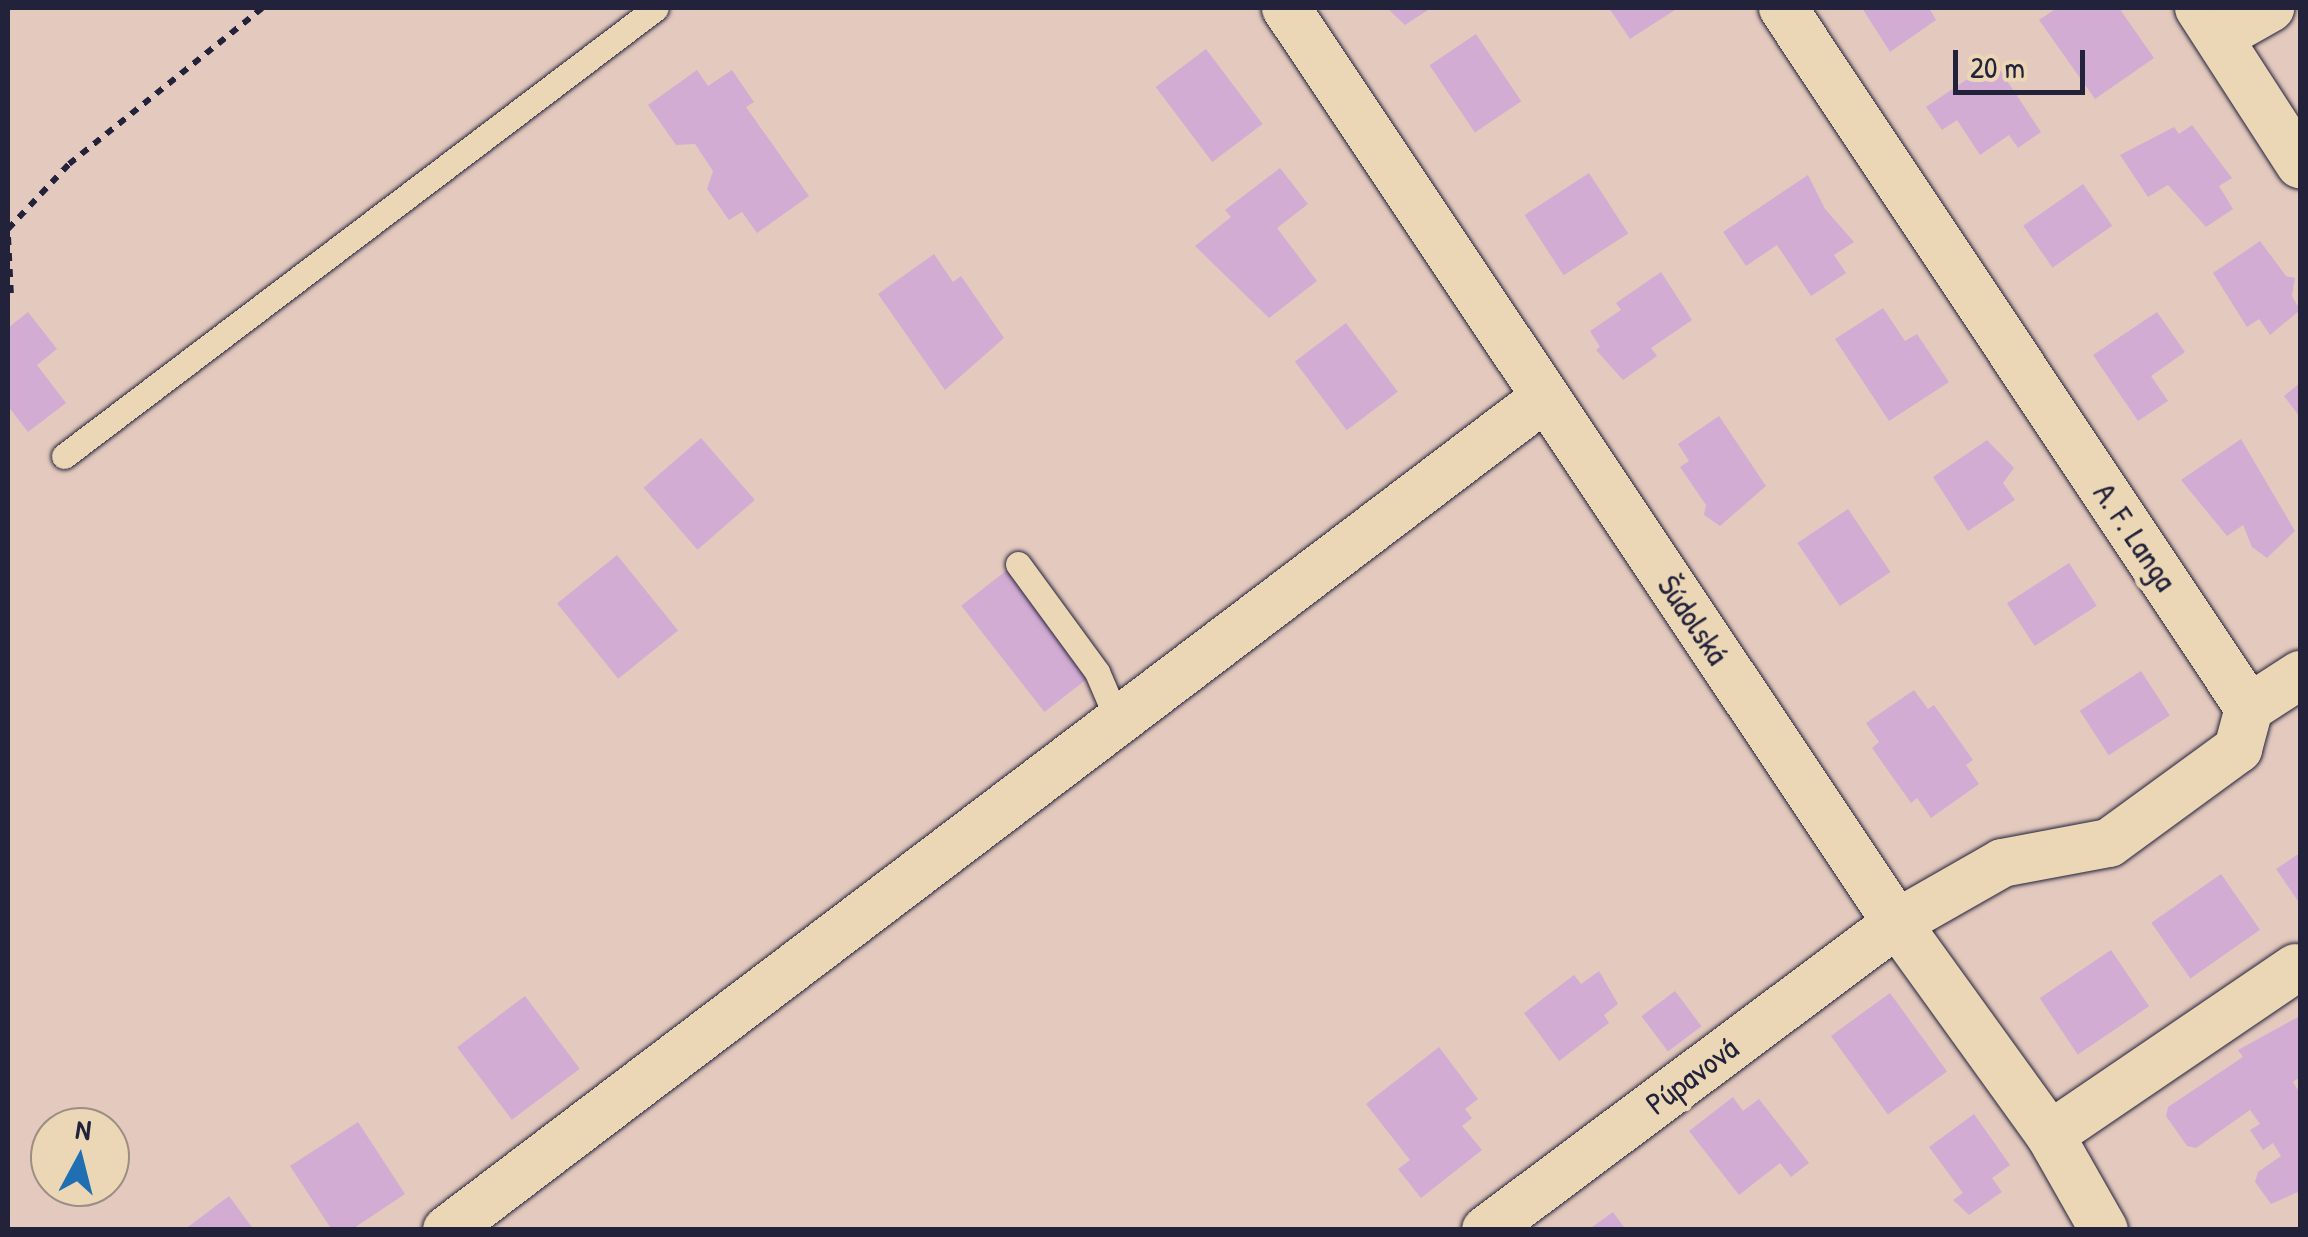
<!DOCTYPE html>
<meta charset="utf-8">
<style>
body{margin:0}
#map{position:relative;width:2308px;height:1237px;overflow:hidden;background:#e4c9be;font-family:"Patrick Hand",sans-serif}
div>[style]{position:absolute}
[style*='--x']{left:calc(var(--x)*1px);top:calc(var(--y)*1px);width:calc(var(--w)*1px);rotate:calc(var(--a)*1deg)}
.building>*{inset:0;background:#d3acd4;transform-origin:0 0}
.path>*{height:6px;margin-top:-3px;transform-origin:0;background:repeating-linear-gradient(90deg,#22223b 0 8px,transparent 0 16px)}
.roads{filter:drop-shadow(0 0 2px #22223b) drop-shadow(0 0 2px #22223b)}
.lane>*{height:25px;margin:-12.5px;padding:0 12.5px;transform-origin:12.5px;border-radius:12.5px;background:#ebd6b5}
.street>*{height:48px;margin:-24px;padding:0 24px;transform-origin:24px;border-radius:24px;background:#ebd6b5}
span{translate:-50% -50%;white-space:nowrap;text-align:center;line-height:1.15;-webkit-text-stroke:10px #ebd6b5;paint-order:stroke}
.street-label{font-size:32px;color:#22223b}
.frame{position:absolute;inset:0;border:10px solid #22223b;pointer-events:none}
.north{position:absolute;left:30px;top:1107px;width:100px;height:100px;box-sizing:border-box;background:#ebd6b5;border:2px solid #9b8e84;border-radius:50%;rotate:7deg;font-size:28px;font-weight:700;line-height:40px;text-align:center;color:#22223b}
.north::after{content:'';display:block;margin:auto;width:35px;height:45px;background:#1f6fb2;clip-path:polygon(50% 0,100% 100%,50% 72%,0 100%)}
.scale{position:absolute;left:1953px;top:50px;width:132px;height:45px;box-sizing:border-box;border:5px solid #22223b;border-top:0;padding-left:12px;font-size:30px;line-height:35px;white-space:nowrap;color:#22223b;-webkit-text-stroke:8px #ebd6b5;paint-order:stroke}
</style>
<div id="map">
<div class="building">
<i style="clip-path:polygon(1387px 8px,1431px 8px,1405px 25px)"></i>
<i style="clip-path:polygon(1599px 8px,1678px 8px,1630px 39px,1609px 8px)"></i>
<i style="clip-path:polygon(1862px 8px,1929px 8px,1936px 20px,1890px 52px)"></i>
<i style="clip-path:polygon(2057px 8px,2119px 8px,2154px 58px,2095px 99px,2039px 20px)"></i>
<i style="left:1476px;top:34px;width:81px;height:56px;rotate:56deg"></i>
<i style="left:1206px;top:49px;width:94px;height:63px;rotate:53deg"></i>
<i style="clip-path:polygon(1994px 61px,2041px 132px,2018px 148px,2009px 135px,1980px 155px,1957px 120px,1942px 130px,1926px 107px)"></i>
<i style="clip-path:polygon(697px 70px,708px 86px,732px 70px,754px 102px,746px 107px,809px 196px,757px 233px,742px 212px,729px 220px,707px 189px,713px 171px,695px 144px,676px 145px,648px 105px)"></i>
<i style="clip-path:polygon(2192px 125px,2232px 178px,2219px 186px,2233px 209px,2206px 227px,2168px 185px,2148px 197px,2120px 155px,2174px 127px,2179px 134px)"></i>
<i style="clip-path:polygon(1280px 168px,1308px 204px,1277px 228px,1317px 281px,1269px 318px,1195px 246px,1231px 217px,1225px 210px)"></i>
<i style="left:1589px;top:173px;width:72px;height:77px;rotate:57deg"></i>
<i style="clip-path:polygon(1808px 175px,1825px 209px,1854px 242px,1834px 255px,1846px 273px,1811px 296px,1777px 245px,1746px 266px,1723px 232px)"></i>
<i style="left:2083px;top:184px;width:51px;height:73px;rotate:55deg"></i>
<i style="clip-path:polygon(2260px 241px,2286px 276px,2295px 278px,2292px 296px,2300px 310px,2270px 335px,2259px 319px,2247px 327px,2213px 273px)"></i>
<i style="clip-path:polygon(934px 254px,953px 282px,961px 276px,1004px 338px,945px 390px,878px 294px)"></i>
<i style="clip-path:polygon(1661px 272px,1692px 320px,1651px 348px,1657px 356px,1623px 380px,1596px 350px,1600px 347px,1590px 331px,1621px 310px,1616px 303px)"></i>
<i style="clip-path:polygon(1883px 308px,1905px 341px,1917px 334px,1949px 382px,1889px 421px,1835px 339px)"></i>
<i style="clip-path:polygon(28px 312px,57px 349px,37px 365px,66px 403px,28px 432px,8px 406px,8px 328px)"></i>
<i style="clip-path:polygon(2157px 312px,2185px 352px,2151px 376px,2168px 401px,2138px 421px,2093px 355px)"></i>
<i style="left:1346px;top:323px;width:86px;height:64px;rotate:53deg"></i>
<i style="clip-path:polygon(2300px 383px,2300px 417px,2284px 396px)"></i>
<i style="clip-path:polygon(1719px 416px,1766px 486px,1720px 526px,1704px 515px,1706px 505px,1680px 467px,1689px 461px,1678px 444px)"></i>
<i style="left:701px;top:438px;width:82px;height:76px;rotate:49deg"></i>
<i style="clip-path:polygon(2241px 439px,2295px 531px,2267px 558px,2252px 547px,2243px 525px,2227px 536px,2181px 480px)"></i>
<i style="clip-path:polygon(1987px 440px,2014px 468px,2003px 483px,2015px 500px,1968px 531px,1933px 477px)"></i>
<i style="left:1848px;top:509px;width:76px;height:61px;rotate:56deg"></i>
<i style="left:617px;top:555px;width:97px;height:77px;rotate:51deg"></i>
<i style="left:2069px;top:563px;width:51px;height:74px;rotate:57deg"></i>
<i style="left:1007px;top:570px;width:135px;height:58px;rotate:52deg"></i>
<i style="left:2141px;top:671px;width:53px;height:73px;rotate:57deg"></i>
<i style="clip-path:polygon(1914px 690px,1928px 709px,1934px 705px,1973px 760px,1966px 765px,1979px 784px,1931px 818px,1917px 798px,1911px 803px,1872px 748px,1879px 742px,1866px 723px)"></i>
<i style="clip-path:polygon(2300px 853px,2300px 904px,2276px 869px)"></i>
<i style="left:2221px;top:874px;width:68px;height:85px;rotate:55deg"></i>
<i style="left:2111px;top:950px;width:68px;height:86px;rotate:56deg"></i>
<i style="clip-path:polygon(1599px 971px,1618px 1004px,1604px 1015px,1609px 1023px,1559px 1061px,1524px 1013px,1574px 975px,1581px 984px)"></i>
<i style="left:1675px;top:991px;width:44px;height:42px;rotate:53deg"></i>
<i style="left:1890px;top:993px;width:97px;height:73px;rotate:54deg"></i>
<i style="left:525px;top:996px;width:91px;height:85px;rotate:53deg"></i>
<i style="clip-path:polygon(2298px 1017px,2300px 1077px,2293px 1082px,2300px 1093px,2300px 1191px,2271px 1204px,2255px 1182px,2258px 1172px,2281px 1156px,2273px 1143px,2263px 1150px,2250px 1130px,2260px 1124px,2250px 1110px,2196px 1148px,2187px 1146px,2166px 1116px,2168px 1107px,2243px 1057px,2238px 1050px)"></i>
<i style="clip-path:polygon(1439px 1047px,1478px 1099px,1465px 1109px,1472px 1118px,1462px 1126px,1482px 1150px,1421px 1198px,1398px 1169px,1410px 1160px,1366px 1104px)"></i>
<i style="clip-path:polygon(1733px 1097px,1743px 1111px,1759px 1099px,1809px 1163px,1791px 1177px,1780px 1163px,1739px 1195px,1689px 1131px)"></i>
<i style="clip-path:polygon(1974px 1114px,2010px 1165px,1992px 1178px,2002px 1192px,1969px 1215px,1953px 1200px,1963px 1193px,1929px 1147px)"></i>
<i style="clip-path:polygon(358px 1122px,405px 1194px,351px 1230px,332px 1230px,290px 1166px)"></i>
<i style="clip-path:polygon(229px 1196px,254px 1230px,184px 1230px)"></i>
<i style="clip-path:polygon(1613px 1212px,1626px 1230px,1588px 1230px)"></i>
</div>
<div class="path">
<i style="--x:8;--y:229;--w:89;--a:-46.8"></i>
<i style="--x:69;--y:164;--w:248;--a:-38.9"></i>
<i style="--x:8;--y:237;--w:60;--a:87.1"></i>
</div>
<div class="roads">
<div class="lane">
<i style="--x:64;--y:456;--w:742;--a:-37.12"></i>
<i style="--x:1018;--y:564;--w:134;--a:53.8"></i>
<i style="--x:1097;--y:672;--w:53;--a:66.8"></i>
</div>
<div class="street">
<i style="--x:1286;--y:8;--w:1100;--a:56.27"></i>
<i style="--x:1897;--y:923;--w:261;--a:54.2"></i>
<i style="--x:2050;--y:1135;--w:109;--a:60.4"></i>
<i style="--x:2199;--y:8;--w:186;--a:57.1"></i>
<i style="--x:2219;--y:37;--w:59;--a:-29.6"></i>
<i style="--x:2249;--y:708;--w:61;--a:-32.9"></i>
<i style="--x:2050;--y:1135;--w:297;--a:-34.2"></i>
<i style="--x:447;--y:1230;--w:1375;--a:-37.17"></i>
<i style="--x:1486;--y:1230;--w:513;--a:-36.76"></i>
<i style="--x:1897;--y:923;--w:121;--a:-29.7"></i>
<i style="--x:2002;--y:863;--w:109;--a:-10.6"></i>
<i style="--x:2109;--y:843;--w:160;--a:-36.1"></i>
<i style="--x:2238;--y:749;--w:42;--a:-75"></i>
<i style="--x:2249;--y:708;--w:841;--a:-123.65"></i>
</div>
</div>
<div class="street-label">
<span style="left:2135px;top:537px;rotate:56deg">A. F. Langa</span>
<span style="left:1693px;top:620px;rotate:56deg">Šúdolská</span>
<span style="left:1692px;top:1076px;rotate:-37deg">Púpavová</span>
</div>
<div class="frame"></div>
<div class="north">N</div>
<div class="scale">20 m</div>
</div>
